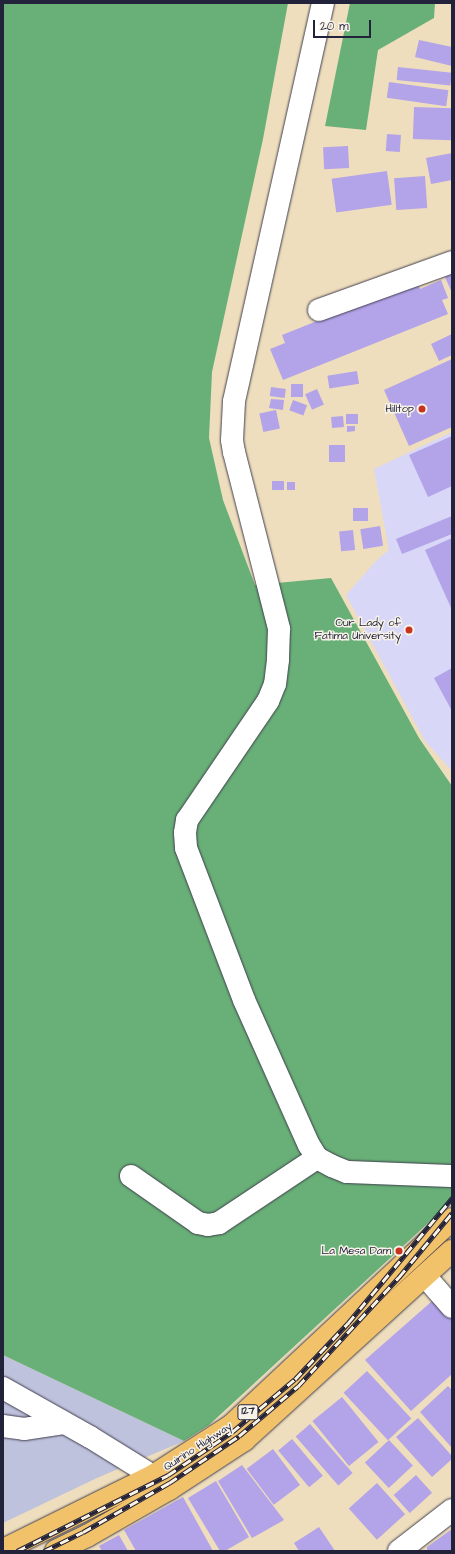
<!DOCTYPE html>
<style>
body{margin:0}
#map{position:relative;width:455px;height:1554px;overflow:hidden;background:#eedebd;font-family:"Architects Daughter",sans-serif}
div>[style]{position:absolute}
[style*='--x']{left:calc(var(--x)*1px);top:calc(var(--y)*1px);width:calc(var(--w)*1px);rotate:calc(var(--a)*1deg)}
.built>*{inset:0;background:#d8d7f8}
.industrial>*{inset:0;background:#bfc2dd}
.forest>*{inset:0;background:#68b077}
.building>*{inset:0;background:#b3a3e8;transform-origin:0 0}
.roads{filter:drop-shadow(0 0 1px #413e4e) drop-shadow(0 0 1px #413e4e)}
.minor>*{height:22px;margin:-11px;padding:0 11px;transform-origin:11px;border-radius:11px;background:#fff}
.major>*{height:22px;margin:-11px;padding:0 11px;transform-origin:11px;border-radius:11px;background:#f2c26a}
.rail>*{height:4.5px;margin-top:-2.25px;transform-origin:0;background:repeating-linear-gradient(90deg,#f7f3e8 0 9px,#22223b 0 18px);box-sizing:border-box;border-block:1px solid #22223b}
.dots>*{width:11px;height:11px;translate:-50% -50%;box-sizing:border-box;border:2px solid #f7f3e8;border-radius:50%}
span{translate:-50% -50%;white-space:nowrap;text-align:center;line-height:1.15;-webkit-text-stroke:3px #f7f3e8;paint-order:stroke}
.shield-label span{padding:1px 3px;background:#f7f3e8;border:1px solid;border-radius:3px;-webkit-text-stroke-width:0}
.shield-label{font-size:10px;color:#22223b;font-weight:700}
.poi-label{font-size:11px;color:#22223b}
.right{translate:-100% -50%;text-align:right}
.street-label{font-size:11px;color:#22223b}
.frame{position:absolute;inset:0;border:4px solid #22223b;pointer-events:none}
.scale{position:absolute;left:313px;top:20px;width:58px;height:18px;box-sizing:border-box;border:2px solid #22223b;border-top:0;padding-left:5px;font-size:12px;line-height:14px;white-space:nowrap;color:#22223b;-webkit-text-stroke:3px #f7f3e8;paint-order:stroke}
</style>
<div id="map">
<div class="built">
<i style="clip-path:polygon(452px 432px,452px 771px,425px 741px,346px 595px,377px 560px,389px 550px,374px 469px)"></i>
</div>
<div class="industrial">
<i style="clip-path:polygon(3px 1355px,184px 1441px,97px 1478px,3px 1523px)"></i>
</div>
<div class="forest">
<i style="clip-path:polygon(3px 3px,288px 3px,263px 139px,212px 372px,209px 438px,223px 500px,255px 585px,331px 578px,419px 738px,452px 786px,452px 1201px,209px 1425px,184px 1441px,3px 1355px)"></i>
<i style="clip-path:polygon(350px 3px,435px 3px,434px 18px,378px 50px,366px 130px,325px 126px)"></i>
</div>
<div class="building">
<i style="clip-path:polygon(419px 40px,452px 47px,452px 66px,415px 57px)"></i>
<i style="left:398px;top:67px;width:54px;height:13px;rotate:6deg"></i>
<i style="left:389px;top:82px;width:60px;height:16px;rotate:8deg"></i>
<i style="left:414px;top:107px;width:38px;height:32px;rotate:2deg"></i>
<i style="left:387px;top:134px;width:14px;height:17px;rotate:4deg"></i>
<i style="left:348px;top:146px;width:22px;height:25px;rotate:87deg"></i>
<i style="clip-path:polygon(452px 153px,452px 180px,431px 184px,426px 158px)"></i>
<i style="left:387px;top:171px;width:34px;height:56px;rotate:82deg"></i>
<i style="left:425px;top:176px;width:32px;height:31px;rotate:86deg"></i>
<i style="clip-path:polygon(452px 274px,452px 293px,445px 277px)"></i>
<i style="clip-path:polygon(441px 280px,448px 298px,442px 300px,448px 314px,283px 380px,270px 349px,285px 343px,282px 335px,417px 281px,420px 289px)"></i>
<i style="clip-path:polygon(452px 334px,452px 355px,439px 361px,431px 344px)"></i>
<i style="clip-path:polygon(452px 359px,452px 427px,409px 446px,384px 390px)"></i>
<i style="left:357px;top:371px;width:13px;height:30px;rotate:81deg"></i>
<i style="left:291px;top:384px;width:12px;height:13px"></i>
<i style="left:271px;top:387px;width:15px;height:9px;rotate:8deg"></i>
<i style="left:317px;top:389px;width:17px;height:13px;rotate:66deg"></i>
<i style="clip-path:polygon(271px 399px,284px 400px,283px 410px,269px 408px)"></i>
<i style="left:293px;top:400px;width:15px;height:11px;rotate:20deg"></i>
<i style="left:276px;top:410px;width:19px;height:17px;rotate:78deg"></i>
<i style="left:346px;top:414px;width:12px;height:10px"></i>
<i style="left:343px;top:416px;width:11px;height:12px;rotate:85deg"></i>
<i style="clip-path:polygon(347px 426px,355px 426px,355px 431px,347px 432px)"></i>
<i style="clip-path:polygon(452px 436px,452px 486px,428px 497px,409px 455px)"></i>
<i style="left:329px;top:445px;width:16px;height:17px"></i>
<i style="left:272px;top:481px;width:12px;height:9px"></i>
<i style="left:287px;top:482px;width:8px;height:8px"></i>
<i style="left:353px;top:508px;width:15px;height:13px"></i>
<i style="clip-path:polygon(452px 516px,452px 534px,402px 554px,396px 539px)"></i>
<i style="left:380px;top:526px;width:20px;height:20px;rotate:81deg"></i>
<i style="left:353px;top:530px;width:20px;height:14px;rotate:84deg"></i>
<i style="clip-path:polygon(452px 538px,452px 610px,425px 550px)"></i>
<i style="clip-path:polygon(452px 668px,452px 711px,434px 678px)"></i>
<i style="clip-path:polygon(439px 1295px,452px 1310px,452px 1374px,411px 1411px,365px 1360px)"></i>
<i style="left:367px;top:1371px;width:65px;height:32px;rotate:47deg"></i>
<i style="clip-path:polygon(448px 1386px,452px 1390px,452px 1448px,420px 1412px)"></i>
<i style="left:342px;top:1397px;width:58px;height:38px;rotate:51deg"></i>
<i style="clip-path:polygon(418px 1418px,452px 1456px,452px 1459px,432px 1477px,396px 1437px)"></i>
<i style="left:310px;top:1424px;width:65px;height:19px;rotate:49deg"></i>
<i style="left:292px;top:1439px;width:48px;height:18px;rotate:50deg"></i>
<i style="left:389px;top:1440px;width:35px;height:33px;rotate:47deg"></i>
<i style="left:273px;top:1449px;width:45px;height:33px;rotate:53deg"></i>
<i style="clip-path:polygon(242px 1465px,284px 1520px,252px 1538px,218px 1481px)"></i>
<i style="left:416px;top:1475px;width:24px;height:30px;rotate:48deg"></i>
<i style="clip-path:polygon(216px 1481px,249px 1537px,225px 1551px,220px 1551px,188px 1498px)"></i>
<i style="left:377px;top:1483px;width:42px;height:38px;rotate:48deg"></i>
<i style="clip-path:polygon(183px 1497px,213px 1551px,136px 1551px,124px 1530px)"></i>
<i style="clip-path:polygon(319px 1527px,335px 1551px,299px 1551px,294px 1543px)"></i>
<i style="clip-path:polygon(452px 1529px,452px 1551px,427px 1551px,427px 1547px)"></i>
<i style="clip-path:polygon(119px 1535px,128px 1551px,102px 1551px,99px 1546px)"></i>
</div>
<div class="roads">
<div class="minor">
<i style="--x:323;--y:3;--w:409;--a:102.6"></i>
<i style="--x:234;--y:402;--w:38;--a:93"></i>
<i style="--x:232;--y:440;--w:12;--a:81"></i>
<i style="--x:234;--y:452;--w:183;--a:75.7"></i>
<i style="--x:279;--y:629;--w:31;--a:92"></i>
<i style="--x:278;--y:660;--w:24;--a:97"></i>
<i style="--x:275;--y:684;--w:18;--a:112"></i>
<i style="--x:268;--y:701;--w:144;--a:124.2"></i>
<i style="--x:187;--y:820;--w:13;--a:99"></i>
<i style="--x:185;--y:833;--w:15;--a:86"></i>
<i style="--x:186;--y:848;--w:163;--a:69.1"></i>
<i style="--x:244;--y:1000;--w:159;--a:65.9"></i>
<i style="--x:309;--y:1145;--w:15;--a:58"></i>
<i style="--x:317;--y:1158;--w:17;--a:28"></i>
<i style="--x:332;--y:1166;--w:16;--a:22"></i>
<i style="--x:347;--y:1172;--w:105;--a:2.2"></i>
<i style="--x:319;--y:310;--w:141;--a:-19.8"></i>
<i style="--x:131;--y:1176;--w:82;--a:35"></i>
<i style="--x:198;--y:1223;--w:10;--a:11"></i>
<i style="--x:208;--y:1225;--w:11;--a:-10"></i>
<i style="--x:219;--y:1223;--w:118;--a:-33.6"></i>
<i style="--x:425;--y:1276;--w:41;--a:48.9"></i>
<i style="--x:3;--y:1388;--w:100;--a:29.4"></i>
<i style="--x:90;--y:1437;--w:74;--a:31.8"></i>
<i style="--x:153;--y:1476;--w:16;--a:38"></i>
<i style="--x:3;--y:1426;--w:21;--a:8"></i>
<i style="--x:24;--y:1429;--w:40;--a:-8.5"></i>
<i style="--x:399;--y:1551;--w:67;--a:-37.7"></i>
</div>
<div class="major">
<i style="--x:3;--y:1550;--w:167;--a:-26.3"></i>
<i style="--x:153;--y:1476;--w:93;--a:-32.7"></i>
<i style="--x:231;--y:1426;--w:303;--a:-43.1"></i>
<i style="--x:56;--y:1551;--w:34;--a:-26"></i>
<i style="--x:87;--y:1536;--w:95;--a:-29.8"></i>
<i style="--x:169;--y:1489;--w:90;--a:-33.2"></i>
<i style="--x:244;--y:1440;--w:281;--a:-42.3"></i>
</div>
</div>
<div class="rail">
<i style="--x:17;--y:1551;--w:169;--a:-26.7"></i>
<i style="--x:168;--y:1475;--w:77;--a:-33.9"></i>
<i style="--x:232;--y:1432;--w:82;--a:-40.1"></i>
<i style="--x:295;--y:1379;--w:77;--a:-46.6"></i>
<i style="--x:348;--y:1323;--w:163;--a:-50.2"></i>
<i style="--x:44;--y:1551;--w:43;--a:-26"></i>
<i style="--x:83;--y:1532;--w:99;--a:-29.7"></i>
<i style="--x:169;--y:1483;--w:84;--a:-33.9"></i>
<i style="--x:239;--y:1436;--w:77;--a:-40.3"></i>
<i style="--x:298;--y:1386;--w:149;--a:-47.2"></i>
<i style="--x:399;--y:1277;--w:83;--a:-50.4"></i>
</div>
<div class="dots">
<i style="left:422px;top:409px;background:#c8321e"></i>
<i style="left:409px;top:630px;background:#c8321e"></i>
<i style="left:399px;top:1251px;background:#c8321e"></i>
</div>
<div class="shield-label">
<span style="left:248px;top:1412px">127</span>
</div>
<div class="poi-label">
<span class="right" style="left:414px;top:409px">Hilltop</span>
<span class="right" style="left:401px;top:630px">Our Lady of<br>Fatima University</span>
<span class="right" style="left:391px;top:1251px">La Mesa Dam</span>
</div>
<div class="street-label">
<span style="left:198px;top:1447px;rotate:-33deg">Quirino Highway</span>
</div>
<div class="frame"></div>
<div class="scale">20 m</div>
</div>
